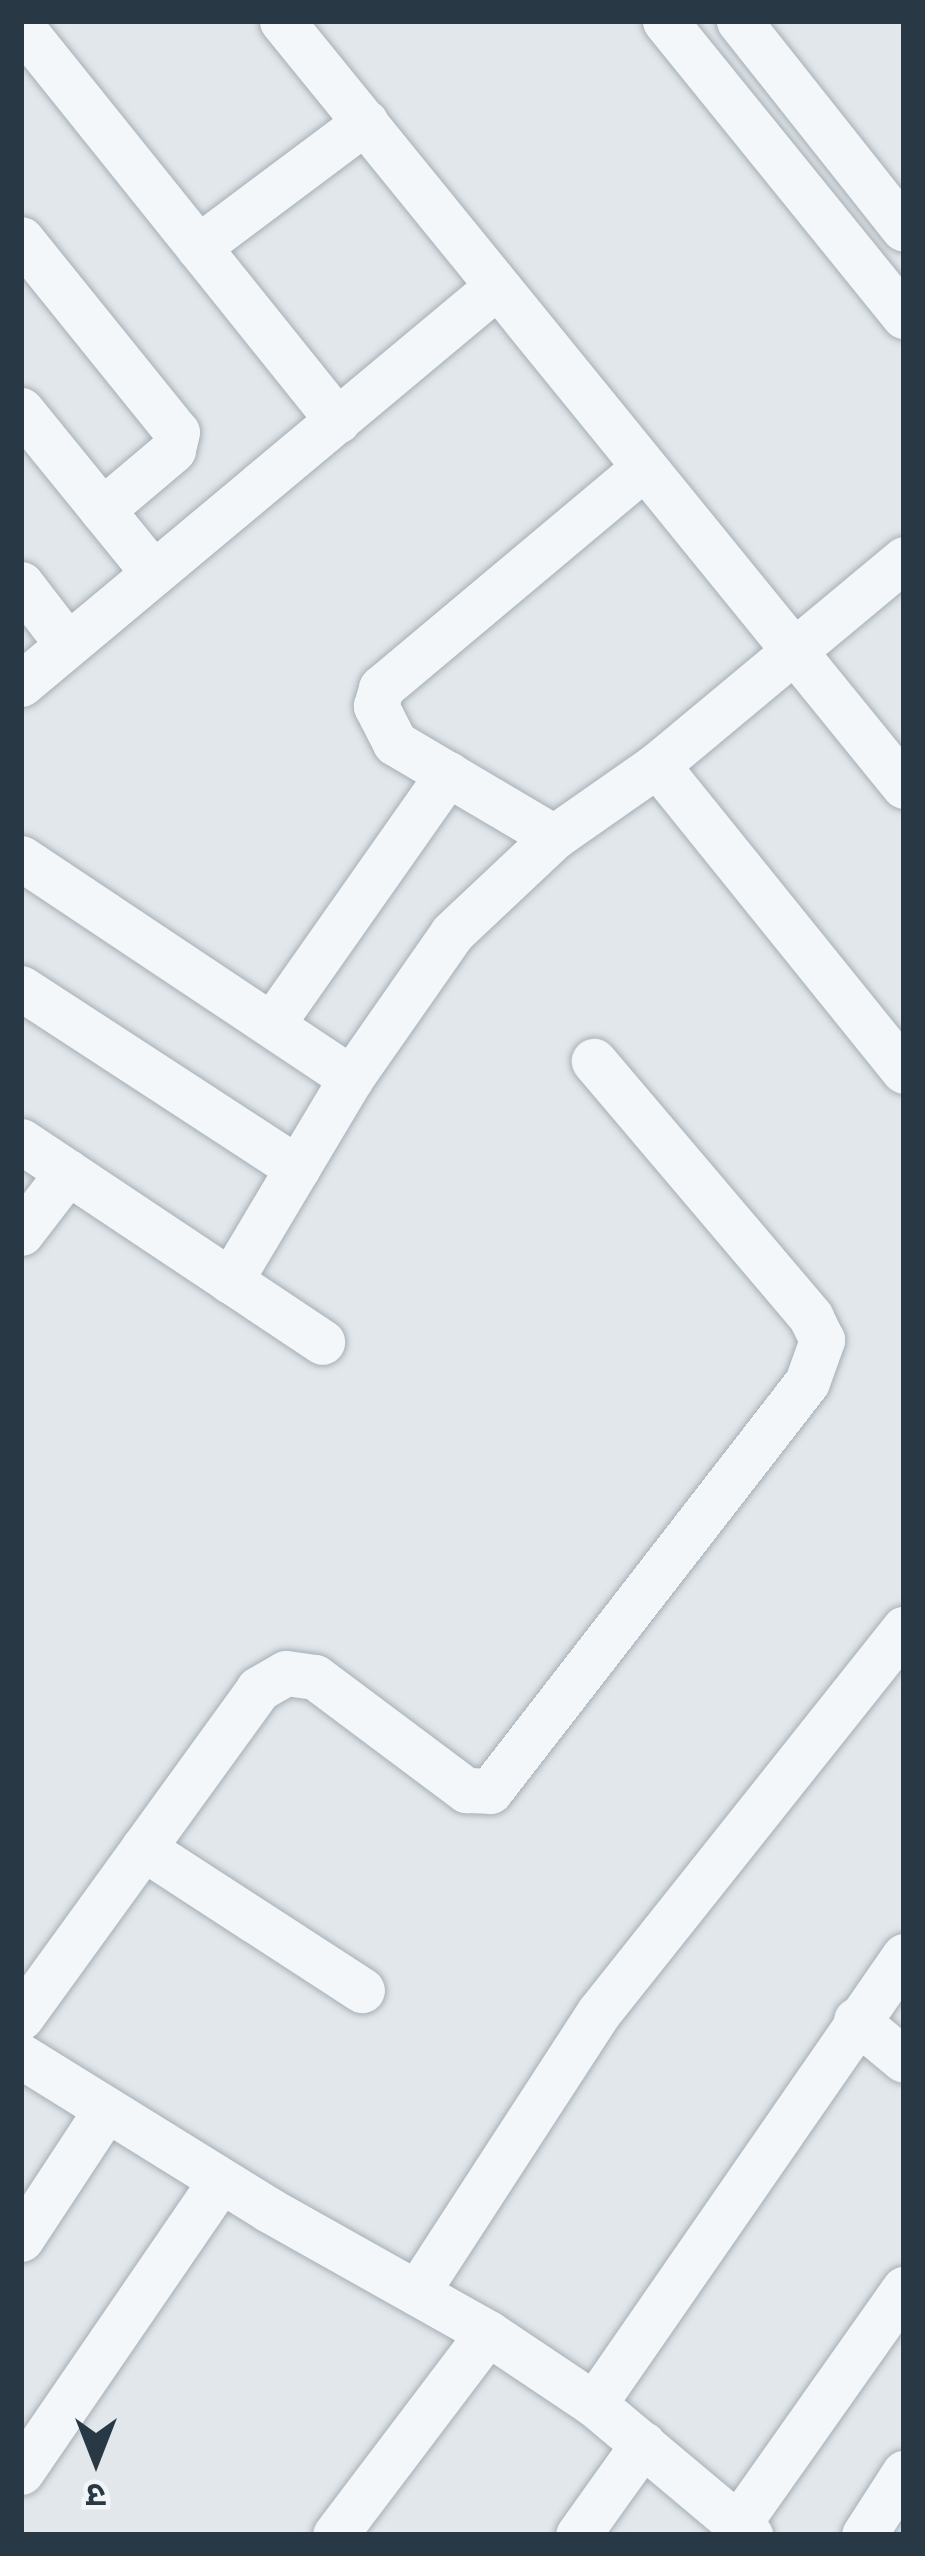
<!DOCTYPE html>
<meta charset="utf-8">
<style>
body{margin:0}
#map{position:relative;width:925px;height:2556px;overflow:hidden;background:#e1e7eb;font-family:"Asap Condensed","Noto Sans Devanagari",sans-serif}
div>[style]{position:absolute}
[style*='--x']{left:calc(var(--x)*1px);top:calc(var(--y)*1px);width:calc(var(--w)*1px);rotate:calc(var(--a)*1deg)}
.roads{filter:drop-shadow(0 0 3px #a6afb6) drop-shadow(0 0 3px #a6afb6)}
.minor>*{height:45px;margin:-22.5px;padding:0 22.5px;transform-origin:22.5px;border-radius:22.5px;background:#f4f7f9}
span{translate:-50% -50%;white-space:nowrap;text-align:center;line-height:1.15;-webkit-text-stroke:9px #f1f5f8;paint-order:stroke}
.frame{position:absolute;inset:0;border:24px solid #283844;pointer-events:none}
.north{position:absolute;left:36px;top:2400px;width:120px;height:120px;-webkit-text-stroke:9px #f1f5f8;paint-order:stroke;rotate:180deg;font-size:33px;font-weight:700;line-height:48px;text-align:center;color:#283844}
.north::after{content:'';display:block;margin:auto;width:42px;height:54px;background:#283844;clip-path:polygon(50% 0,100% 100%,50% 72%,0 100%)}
</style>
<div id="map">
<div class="roads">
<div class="minor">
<i style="--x:282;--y:21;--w:986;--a:50.89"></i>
<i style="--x:665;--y:21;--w:380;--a:51"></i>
<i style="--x:739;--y:21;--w:265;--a:51.6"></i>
<i style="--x:21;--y:26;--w:506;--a:51.25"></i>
<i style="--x:21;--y:239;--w:248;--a:51.1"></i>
<i style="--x:177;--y:432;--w:18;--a:103"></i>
<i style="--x:173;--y:450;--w:93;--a:139.8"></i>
<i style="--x:198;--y:247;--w:209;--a:-36.8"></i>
<i style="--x:21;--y:410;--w:206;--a:50.9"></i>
<i style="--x:21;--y:584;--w:76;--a:52.5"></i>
<i style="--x:21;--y:684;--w:618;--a:-39.88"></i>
<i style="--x:657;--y:765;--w:393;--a:51.1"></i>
<i style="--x:554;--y:837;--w:185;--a:-149.4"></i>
<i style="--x:395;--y:743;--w:42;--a:-117.2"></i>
<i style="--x:376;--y:706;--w:19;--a:-74"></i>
<i style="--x:381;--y:688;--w:342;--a:-40"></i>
<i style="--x:21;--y:858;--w:397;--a:33.7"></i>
<i style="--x:21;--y:988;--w:330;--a:33.1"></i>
<i style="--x:272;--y:1024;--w:306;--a:-54.9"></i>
<i style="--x:21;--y:1141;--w:362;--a:33.7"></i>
<i style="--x:21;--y:1233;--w:77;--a:-52.4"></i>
<i style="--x:230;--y:1281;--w:236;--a:-59.2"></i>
<i style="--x:351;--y:1078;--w:177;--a:-55.1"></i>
<i style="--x:452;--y:933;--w:140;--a:-43.3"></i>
<i style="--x:554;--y:837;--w:126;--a:-35"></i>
<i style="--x:657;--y:765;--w:322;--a:-39.8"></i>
<i style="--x:143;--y:1848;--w:261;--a:33"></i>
<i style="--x:21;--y:2017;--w:405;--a:-54.1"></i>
<i style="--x:258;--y:1689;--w:32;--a:-30"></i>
<i style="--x:286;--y:1673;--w:29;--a:8"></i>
<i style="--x:315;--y:1677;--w:189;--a:36.8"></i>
<i style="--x:466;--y:1790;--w:24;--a:2"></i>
<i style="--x:490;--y:1791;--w:517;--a:-52.22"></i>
<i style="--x:807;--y:1382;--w:45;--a:-70.3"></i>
<i style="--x:822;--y:1340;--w:25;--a:-116"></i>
<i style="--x:811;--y:1317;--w:336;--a:-130.3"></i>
<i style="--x:856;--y:2020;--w:62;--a:39.8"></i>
<i style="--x:21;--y:2056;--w:292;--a:31.8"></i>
<i style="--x:269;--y:2210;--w:251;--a:29.3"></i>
<i style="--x:488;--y:2333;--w:128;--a:33.8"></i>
<i style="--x:594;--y:2404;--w:204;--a:40"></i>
<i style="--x:21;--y:2239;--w:153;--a:-56.7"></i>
<i style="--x:419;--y:2289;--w:330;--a:-57"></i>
<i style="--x:599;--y:2012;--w:490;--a:-51.5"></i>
<i style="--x:594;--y:2404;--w:545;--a:-55.32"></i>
<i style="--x:21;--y:2472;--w:353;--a:-55.6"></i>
<i style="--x:738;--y:2524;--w:288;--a:-54.8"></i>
<i style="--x:335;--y:2535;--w:253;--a:-52.9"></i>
<i style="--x:578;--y:2535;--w:112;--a:-54.5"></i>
<i style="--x:864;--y:2535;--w:74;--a:-57.2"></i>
</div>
</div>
<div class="frame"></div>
<div class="north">उ</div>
</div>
